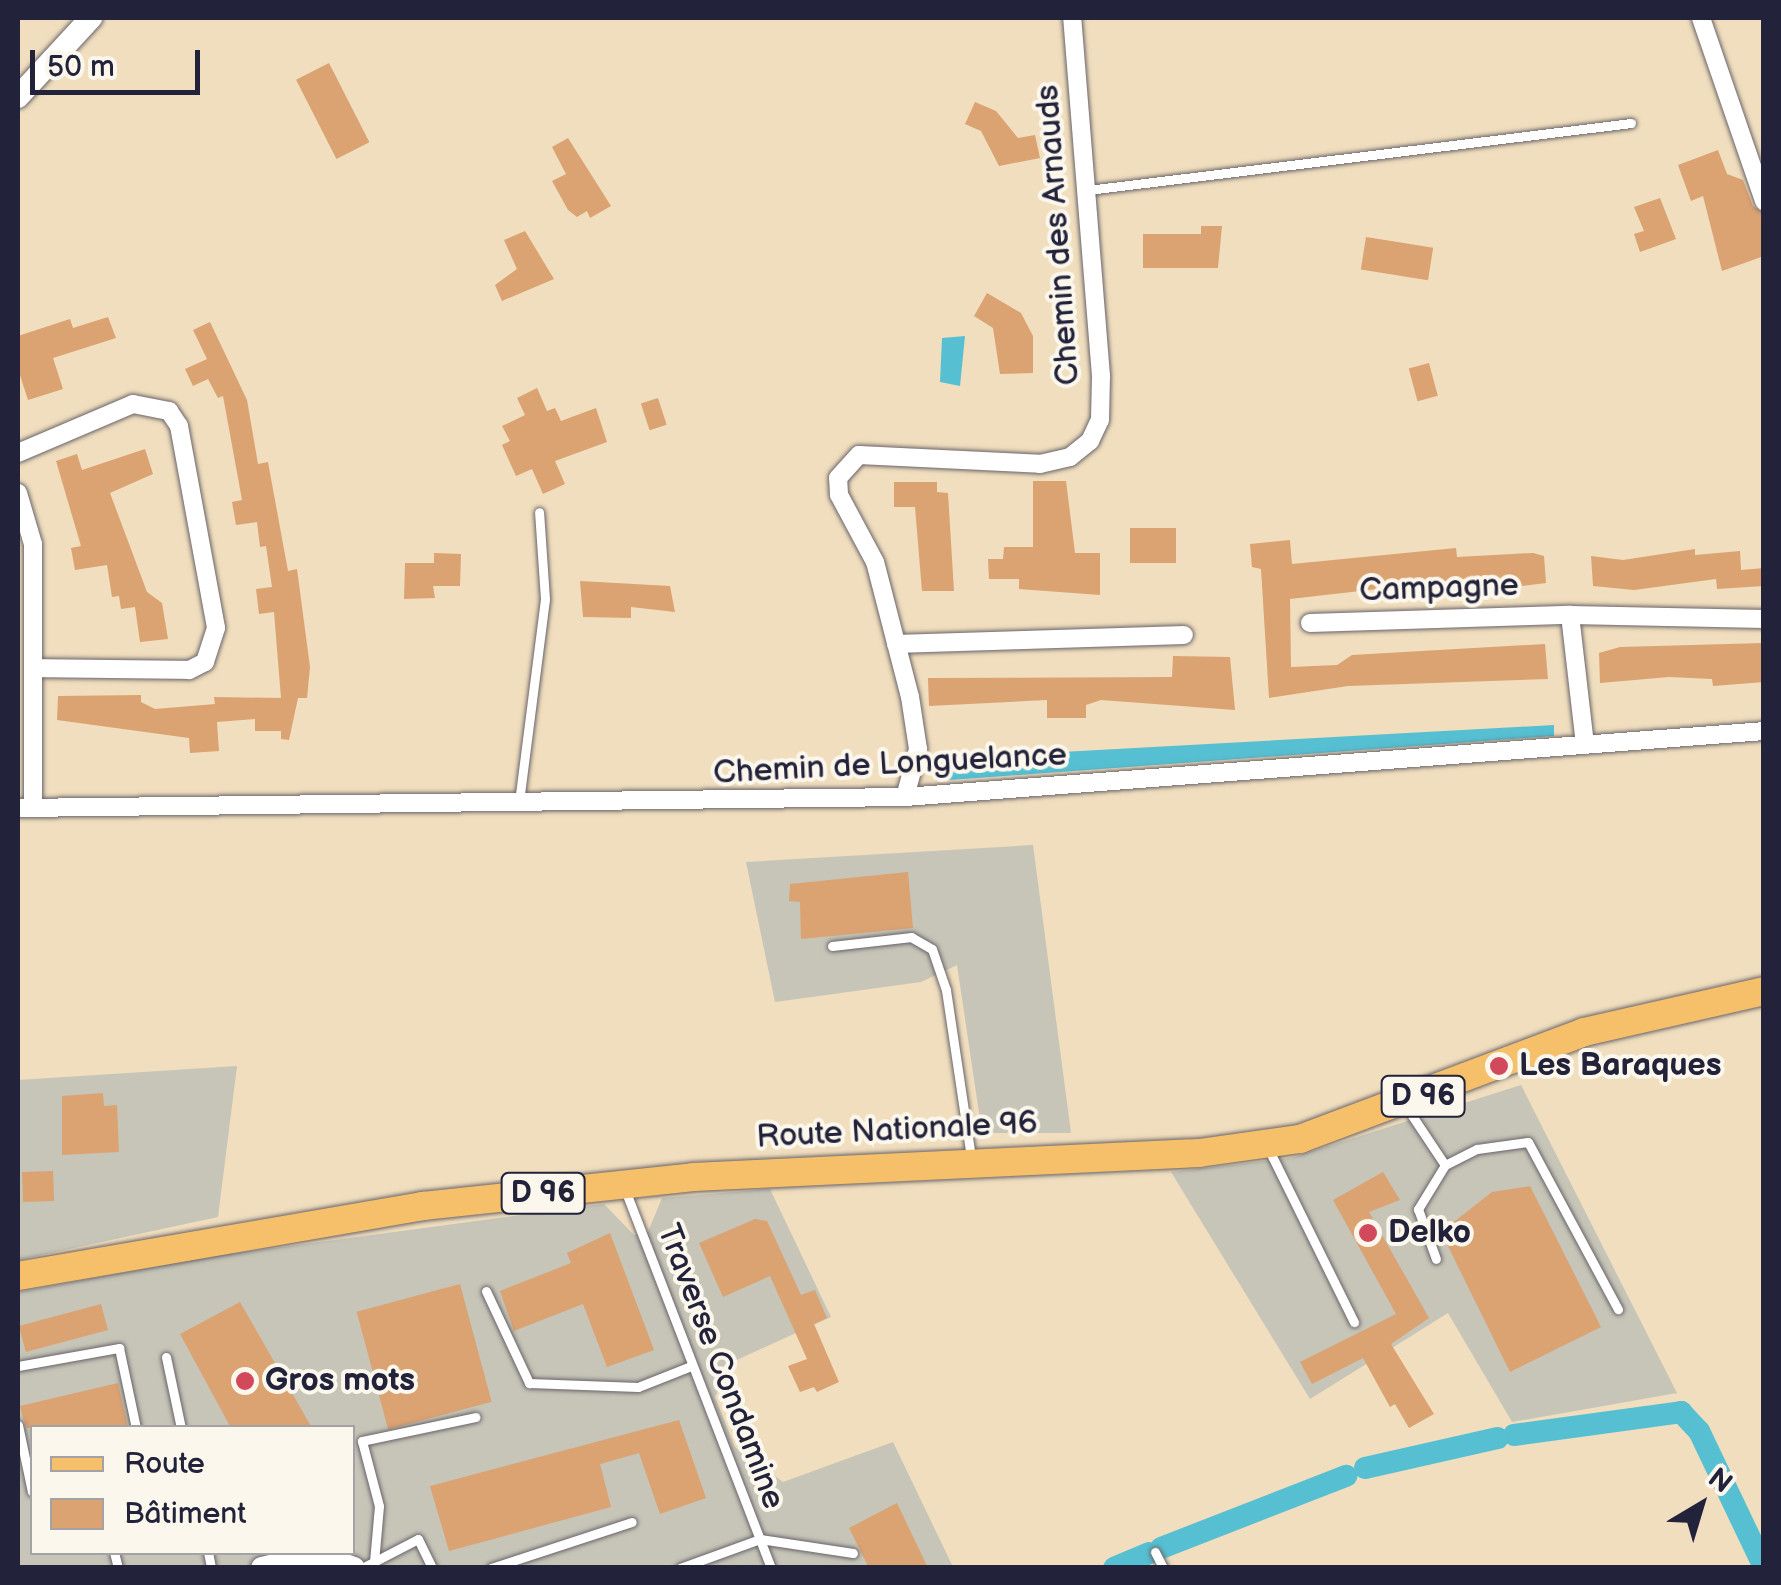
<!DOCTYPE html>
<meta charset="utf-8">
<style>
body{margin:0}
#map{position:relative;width:1781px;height:1585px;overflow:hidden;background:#f0debe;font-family:"Balsamiq Sans",sans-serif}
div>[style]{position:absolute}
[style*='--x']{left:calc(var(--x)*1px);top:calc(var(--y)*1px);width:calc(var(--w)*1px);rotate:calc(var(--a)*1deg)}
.industrial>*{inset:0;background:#c6c5b8}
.water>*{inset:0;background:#56bfd2}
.canal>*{height:22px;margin:-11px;padding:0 11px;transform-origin:11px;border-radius:11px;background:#56bfd2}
.building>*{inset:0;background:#dba272;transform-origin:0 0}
.roads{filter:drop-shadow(0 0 2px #6a6469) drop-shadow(0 0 2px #6a6469)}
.service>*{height:9px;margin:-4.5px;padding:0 4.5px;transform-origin:4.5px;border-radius:4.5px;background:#fff}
.minor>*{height:18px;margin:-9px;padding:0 9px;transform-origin:9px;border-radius:9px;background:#fff}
.tertiary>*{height:22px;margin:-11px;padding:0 11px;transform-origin:11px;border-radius:11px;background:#fff}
.primary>*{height:28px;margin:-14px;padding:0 14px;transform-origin:14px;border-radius:14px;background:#f6c06b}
.dots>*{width:28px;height:28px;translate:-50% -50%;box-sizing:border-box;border:5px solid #fbf7ec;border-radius:50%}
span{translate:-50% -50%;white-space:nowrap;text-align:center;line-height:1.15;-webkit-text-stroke:8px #fbf7ec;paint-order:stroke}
.shield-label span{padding:2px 8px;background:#fbf7ec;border:2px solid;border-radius:8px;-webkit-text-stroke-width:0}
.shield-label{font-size:30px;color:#22223b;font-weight:700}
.street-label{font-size:32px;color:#22223b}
.poi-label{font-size:32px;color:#22223b;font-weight:700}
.left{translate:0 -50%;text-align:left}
.frame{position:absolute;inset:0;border:20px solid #22223b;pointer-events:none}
.legend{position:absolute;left:30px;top:1425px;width:325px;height:130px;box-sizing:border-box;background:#fbf7ec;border:2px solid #a4a2a5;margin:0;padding:12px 18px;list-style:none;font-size:30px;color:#22223b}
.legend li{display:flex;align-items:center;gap:20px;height:50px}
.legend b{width:50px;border:2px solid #a4a2a5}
.north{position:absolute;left:1651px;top:1455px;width:100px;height:100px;-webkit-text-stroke:8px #fbf7ec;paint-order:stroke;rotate:38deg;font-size:28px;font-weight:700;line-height:40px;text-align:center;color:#22223b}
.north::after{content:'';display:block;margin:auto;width:35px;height:45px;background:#22223b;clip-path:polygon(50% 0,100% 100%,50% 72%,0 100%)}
.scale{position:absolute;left:30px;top:50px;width:170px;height:45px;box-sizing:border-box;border:5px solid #22223b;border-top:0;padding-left:12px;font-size:30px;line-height:35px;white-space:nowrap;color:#22223b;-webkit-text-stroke:8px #fbf7ec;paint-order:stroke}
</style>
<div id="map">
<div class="industrial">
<i style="clip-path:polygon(1033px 845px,1071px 1133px,982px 1133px,957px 965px,921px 982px,775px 1002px,746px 862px)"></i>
<i style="clip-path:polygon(237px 1066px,218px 1217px,18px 1260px,18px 1080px)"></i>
<i style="clip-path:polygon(1521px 1085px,1677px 1393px,1512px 1422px,1448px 1313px,1310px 1399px,1171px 1172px,1291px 1158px)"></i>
<i style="clip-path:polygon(evenodd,770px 1189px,831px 1317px,715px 1370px,721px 1385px,715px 1397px,735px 1447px,783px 1482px,893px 1442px,953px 1567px,18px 1568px,18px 1292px,214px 1256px,604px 1204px,634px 1235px,648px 1232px,662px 1198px,770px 1189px,32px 1428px,352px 1428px,352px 1552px,32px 1552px,32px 1428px)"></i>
</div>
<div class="water">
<i style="clip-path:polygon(965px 336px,960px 386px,940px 382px,942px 338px)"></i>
<i style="clip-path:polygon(1554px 725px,1554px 736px,936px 781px,932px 759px)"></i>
</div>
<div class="canal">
<i style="--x:1514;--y:1435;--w:169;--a:-7.8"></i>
<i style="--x:1681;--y:1412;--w:26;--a:47"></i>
<i style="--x:1699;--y:1431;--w:151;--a:64.5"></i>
<i style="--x:1365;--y:1468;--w:136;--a:-12.7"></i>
<i style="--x:1161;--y:1548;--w:199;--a:-21.3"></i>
<i style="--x:1114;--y:1568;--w:38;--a:-23"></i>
</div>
<div class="building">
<i style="left:329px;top:63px;width:89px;height:37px;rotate:63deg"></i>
<i style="clip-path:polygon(975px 102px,996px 111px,1018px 138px,1035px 135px,1040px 158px,999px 166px,981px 131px,965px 124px)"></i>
<i style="clip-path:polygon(568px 138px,611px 206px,590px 218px,587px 211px,577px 217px,568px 210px,552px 181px,566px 174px,552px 147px)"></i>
<i style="clip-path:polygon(1718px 150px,1727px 174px,1743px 180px,1753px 206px,1764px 213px,1764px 256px,1722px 271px,1703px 196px,1691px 201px,1678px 165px)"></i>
<i style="clip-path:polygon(1660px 198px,1676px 239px,1640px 252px,1634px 234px,1644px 231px,1634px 207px)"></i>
<i style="clip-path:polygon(1201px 226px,1222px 226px,1218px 268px,1143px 268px,1143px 234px,1201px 234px)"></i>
<i style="clip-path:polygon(525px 231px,554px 279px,502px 301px,495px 285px,517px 269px,504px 240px)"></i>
<i style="left:1366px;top:237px;width:68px;height:33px;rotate:9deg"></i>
<i style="clip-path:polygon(987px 293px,1021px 313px,1033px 336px,1033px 373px,1000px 374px,993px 328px,974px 316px)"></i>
<i style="clip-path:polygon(108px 317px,116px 338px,53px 358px,63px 389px,28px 400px,18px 369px,18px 336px,70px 319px,73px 328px)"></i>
<i style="clip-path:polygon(210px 322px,247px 400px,258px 464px,268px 462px,288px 571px,297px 569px,310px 667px,307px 698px,298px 698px,289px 740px,281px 739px,281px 731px,255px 731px,255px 719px,217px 722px,219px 751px,190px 753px,189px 738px,57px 720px,58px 696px,141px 695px,141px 702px,155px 709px,215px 704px,214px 697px,281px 698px,274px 612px,259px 614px,256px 589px,272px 587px,266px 546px,260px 547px,257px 522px,236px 525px,232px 502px,242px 500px,223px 396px,218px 398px,208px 379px,193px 386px,185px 369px,207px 359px,193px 330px)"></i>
<i style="left:1429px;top:363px;width:34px;height:21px;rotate:75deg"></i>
<i style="clip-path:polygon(537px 388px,547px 411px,555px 408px,561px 421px,596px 408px,607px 442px,555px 461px,565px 484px,543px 494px,532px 469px,516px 476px,502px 445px,510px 441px,502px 426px,525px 415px,517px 398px)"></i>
<i style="left:658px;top:398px;width:28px;height:18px;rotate:72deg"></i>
<i style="clip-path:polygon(145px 449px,153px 474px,110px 493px,147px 592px,162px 603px,168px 639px,140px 642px,135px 607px,121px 609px,119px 596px,112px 597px,107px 565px,75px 570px,71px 548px,81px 546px,56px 461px,77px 454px,82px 470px)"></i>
<i style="clip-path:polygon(1033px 481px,1066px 481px,1075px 553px,1100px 553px,1100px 595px,1019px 589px,1019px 579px,989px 579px,988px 559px,1003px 559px,1004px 547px,1033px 547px)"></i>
<i style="clip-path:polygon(894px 482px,937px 482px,937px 492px,948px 493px,954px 591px,922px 591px,915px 507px,894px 507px)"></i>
<i style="left:1130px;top:528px;width:46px;height:35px"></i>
<i style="clip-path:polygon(1290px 540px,1292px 564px,1456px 548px,1457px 557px,1533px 553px,1544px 556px,1546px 583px,1496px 589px,1475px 586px,1474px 578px,1290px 599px,1291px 667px,1337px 665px,1352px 655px,1545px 644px,1548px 679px,1348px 686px,1269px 698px,1261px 569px,1252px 567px,1250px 544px)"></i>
<i style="clip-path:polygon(1695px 549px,1695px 555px,1740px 551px,1741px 570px,1764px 568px,1764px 586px,1717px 589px,1716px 579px,1634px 590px,1593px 586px,1591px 556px,1623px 560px)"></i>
<i style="clip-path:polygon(434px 553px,461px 554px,460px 586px,433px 586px,435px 598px,404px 599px,405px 563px,434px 563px)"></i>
<i style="clip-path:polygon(580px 581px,670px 586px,675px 612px,631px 607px,631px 618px,583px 617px)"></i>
<i style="clip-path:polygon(1764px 643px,1764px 682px,1713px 686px,1712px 679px,1669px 677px,1600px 683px,1599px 653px,1620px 647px)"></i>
<i style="clip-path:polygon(1173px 656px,1230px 657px,1235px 710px,1101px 700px,1086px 705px,1086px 718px,1047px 718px,1047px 700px,929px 706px,928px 678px,1172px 677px)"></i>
<i style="clip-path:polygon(908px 872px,913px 928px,801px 939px,800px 902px,789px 901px,790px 884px)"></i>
<i style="clip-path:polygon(103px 1093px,104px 1106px,117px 1105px,119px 1152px,62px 1155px,62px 1096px)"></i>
<i style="left:53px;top:1171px;width:30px;height:31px;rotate:88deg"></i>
<i style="clip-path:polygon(1383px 1172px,1400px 1200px,1369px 1212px,1429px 1318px,1391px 1344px,1434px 1414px,1409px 1428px,1395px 1404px,1390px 1407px,1363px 1358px,1312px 1384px,1300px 1362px,1396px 1314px,1333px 1200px)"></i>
<i style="clip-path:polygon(1530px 1186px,1601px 1327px,1510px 1372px,1441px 1232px,1492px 1192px)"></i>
<i style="clip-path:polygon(755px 1219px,767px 1221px,801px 1295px,815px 1290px,827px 1318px,814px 1324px,839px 1382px,817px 1392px,814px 1387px,800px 1392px,788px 1366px,807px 1359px,770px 1276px,723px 1297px,699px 1243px)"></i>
<i style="clip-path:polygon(610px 1233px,654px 1350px,607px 1367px,583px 1304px,514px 1331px,500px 1291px,571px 1263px,567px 1253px)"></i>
<i style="left:460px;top:1284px;width:122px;height:107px;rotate:75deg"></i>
<i style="clip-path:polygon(240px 1302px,312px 1428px,231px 1428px,180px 1334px)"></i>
<i style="left:101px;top:1304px;width:27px;height:85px;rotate:75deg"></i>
<i style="clip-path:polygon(118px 1383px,128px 1428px,27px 1428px,23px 1418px,20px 1406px)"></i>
<i style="clip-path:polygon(679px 1420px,706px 1498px,660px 1514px,639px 1453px,600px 1464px,611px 1507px,449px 1551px,430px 1486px)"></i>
<i style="clip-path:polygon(897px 1503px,928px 1568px,869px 1568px,849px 1528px)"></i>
</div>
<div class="roads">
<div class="service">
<i style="--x:1088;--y:190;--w:547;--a:-7.03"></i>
<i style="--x:519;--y:802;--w:205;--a:-82.7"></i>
<i style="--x:545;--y:599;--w:87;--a:-93.9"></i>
<i style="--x:832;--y:946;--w:80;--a:-6.5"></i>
<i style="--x:911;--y:937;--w:24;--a:30"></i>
<i style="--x:932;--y:949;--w:43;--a:71.1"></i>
<i style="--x:946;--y:990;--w:170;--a:81.5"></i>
<i style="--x:1405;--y:1105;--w:72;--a:56.3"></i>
<i style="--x:1445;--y:1165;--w:52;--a:121.5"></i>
<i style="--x:1418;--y:1209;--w:53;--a:70.2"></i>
<i style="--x:1269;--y:1150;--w:192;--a:63.7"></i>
<i style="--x:1445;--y:1165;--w:36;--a:-27"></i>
<i style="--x:1477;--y:1149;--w:51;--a:-7.8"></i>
<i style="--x:1528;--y:1142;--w:190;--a:61.7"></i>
<i style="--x:624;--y:1187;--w:408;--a:68.9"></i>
<i style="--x:486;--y:1291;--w:102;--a:64.9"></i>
<i style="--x:529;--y:1383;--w:109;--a:2.1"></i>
<i style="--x:638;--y:1387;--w:57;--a:-21.6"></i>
<i style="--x:166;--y:1357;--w:73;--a:78.1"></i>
<i style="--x:18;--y:1366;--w:103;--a:-10.1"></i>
<i style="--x:119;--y:1348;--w:82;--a:78"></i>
<i style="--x:18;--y:1425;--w:68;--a:78.2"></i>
<i style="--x:114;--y:1552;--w:16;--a:76"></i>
<i style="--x:208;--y:1552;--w:16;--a:79"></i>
<i style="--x:1155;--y:1552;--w:18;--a:63"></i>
<i style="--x:374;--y:1562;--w:56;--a:-84.9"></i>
<i style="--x:379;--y:1506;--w:67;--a:-104.7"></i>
<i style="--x:362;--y:1441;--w:116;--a:-11.9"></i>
<i style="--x:362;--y:1568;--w:63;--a:-27.4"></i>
<i style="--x:418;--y:1539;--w:32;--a:64"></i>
<i style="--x:491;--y:1568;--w:148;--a:-18.1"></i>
<i style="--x:680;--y:1568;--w:85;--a:-19.9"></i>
<i style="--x:760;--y:1539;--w:94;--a:8.6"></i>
</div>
<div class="minor">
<i style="--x:1701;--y:18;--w:194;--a:71"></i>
<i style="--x:18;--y:453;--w:125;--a:-23.1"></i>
<i style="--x:133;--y:404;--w:37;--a:11"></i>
<i style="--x:169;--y:411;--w:18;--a:56"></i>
<i style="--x:179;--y:426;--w:205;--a:79.6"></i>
<i style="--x:216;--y:628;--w:36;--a:108"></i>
<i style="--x:205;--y:662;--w:18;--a:153"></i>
<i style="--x:189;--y:670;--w:156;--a:-179.3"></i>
<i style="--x:18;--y:493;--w:53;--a:73.6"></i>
<i style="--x:33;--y:544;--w:264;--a:90"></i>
<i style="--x:1570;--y:615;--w:130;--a:83.4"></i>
<i style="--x:1310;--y:623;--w:260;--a:-1.8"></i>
<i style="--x:1570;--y:615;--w:194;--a:1.2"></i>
<i style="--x:896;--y:644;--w:288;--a:-1.8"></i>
<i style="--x:905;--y:797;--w:50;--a:-74.8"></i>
<i style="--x:918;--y:749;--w:53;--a:-98.7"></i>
<i style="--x:910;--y:697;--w:139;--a:-104.5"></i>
<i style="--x:875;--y:562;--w:76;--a:-118.2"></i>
<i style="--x:839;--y:495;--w:17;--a:-93"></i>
<i style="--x:838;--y:478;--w:31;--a:-48"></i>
<i style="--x:859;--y:455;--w:181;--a:2.8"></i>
<i style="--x:1040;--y:464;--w:31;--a:-13"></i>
<i style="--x:1070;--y:457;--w:26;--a:-39"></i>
<i style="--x:1090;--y:441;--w:23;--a:-65"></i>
<i style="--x:1100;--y:420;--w:44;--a:-88.7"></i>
<i style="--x:1101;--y:376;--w:359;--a:-94.6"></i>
<i style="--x:18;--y:808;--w:887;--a:-0.71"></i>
<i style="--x:905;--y:797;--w:862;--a:-4.39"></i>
</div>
<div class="tertiary">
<i style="--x:18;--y:97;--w:108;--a:-47.3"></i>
<i style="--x:262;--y:1568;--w:56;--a:-13.5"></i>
<i style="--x:316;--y:1555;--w:40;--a:18.9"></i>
</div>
<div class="primary">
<i style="--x:18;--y:1276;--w:411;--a:-9.8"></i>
<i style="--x:423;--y:1206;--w:272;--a:-6.1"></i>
<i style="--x:693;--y:1177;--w:507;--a:-2.72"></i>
<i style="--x:1199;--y:1153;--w:102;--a:-7.9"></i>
<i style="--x:1300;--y:1139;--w:303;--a:-20.6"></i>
<i style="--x:1584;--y:1032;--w:185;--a:-12.8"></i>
</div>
</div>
<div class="dots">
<i style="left:1499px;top:1066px;background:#d1495b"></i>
<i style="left:1368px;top:1233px;background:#d1495b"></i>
<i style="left:245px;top:1381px;background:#d1495b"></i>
</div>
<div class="shield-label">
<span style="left:1423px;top:1096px">D 96</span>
<span style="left:543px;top:1193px">D 96</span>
</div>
<div class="street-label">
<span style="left:1059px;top:235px;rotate:-94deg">Chemin des Arnauds</span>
<span style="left:1439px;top:589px;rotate:-2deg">Campagne</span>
<span style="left:890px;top:765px;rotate:-3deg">Chemin de Longuelance</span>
<span style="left:897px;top:1131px;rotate:-3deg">Route Nationale 96</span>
<span style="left:720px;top:1367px;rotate:69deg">Traverse Condamine</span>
</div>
<div class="poi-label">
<span class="left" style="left:1519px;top:1066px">Les Baraques</span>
<span class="left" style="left:1388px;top:1233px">Delko</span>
<span class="left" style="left:265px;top:1381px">Gros mots</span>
</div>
<div class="frame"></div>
<ul class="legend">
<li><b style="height:12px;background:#f6c06b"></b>Route</li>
<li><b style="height:28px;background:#dba272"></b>Bâtiment</li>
</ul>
<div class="north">N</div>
<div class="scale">50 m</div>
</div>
